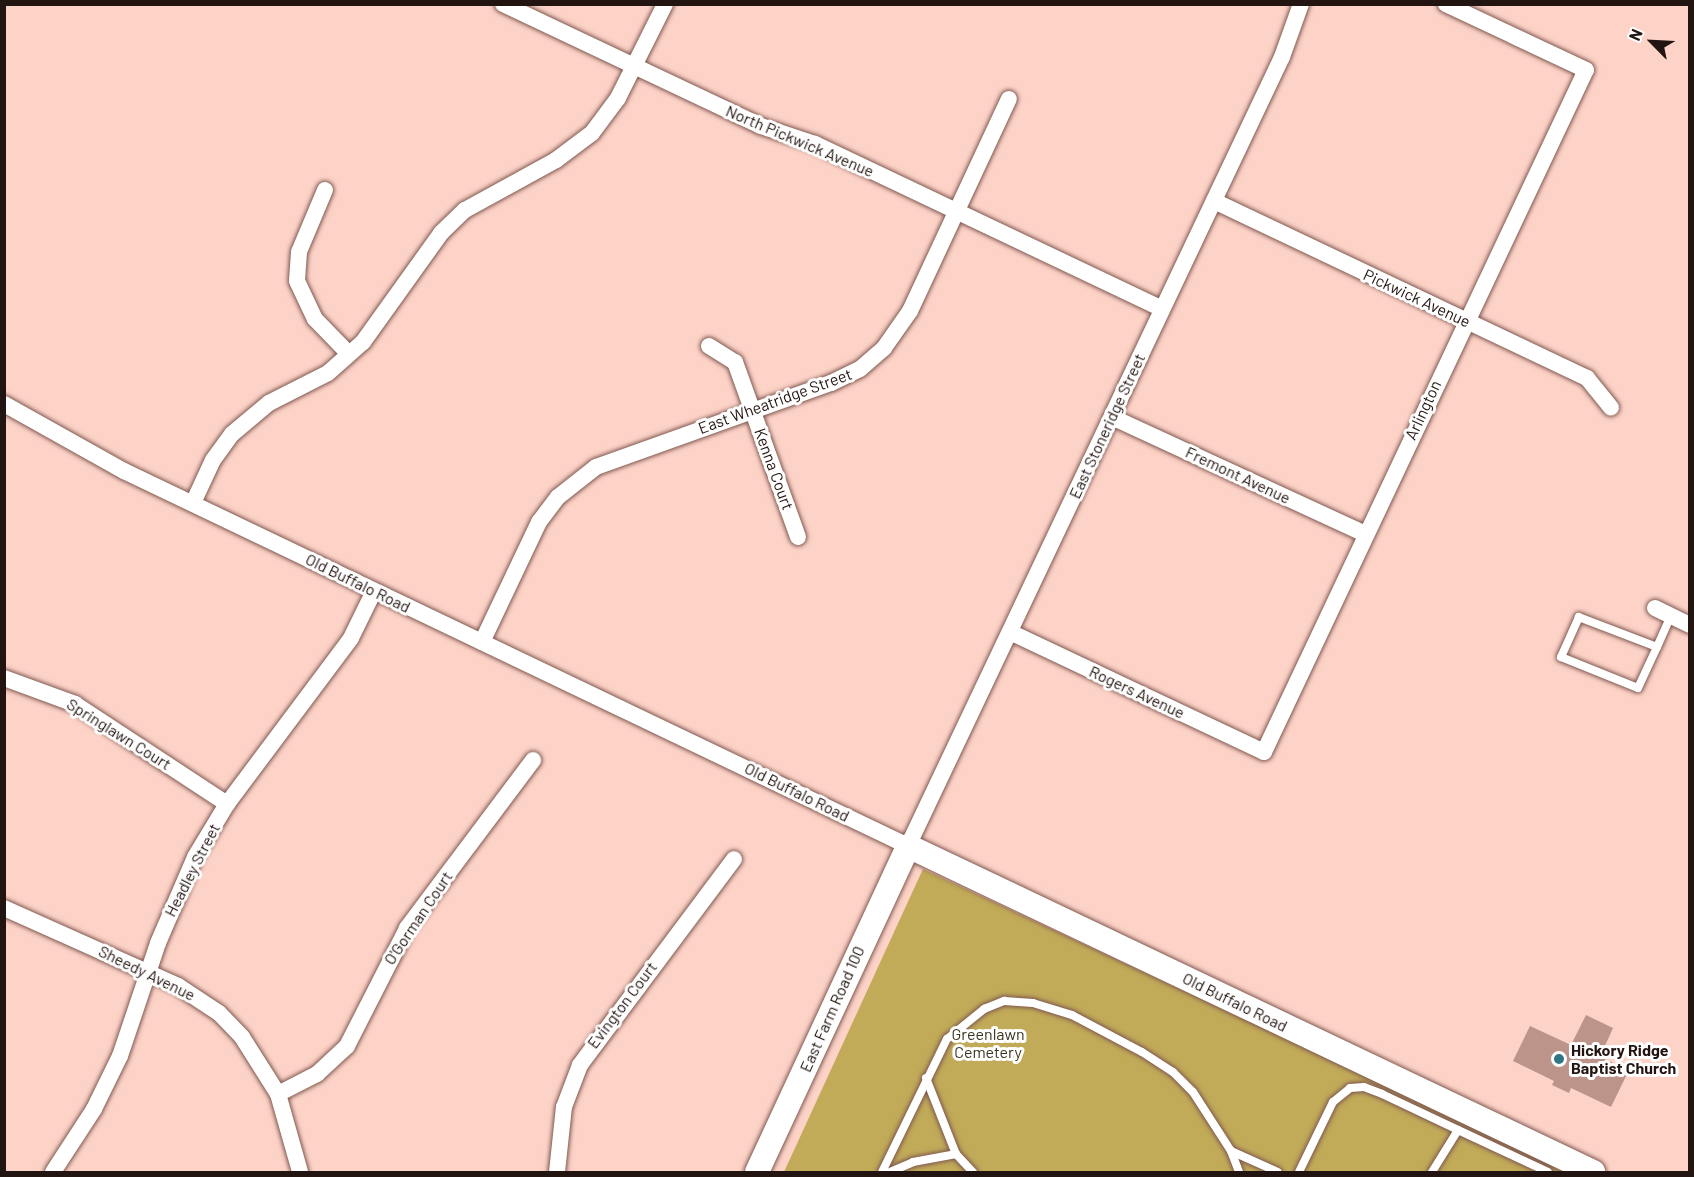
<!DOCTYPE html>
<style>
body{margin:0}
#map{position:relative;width:1694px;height:1177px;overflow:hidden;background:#fdd2c7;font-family:Barlow,sans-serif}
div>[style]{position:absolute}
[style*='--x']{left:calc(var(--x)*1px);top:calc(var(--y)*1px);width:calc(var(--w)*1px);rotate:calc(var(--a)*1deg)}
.green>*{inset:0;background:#c1aa58}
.building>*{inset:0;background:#bd948a}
.roads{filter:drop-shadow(0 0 2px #7f5950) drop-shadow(0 0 2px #7f5950)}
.lane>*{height:8px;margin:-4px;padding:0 4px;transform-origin:4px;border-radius:4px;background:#fff}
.street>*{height:16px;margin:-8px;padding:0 8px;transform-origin:8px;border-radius:8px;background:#fff}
.secondary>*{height:24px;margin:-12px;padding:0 12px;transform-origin:12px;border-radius:12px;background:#fff}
.dots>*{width:16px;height:16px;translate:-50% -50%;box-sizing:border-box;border:3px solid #fefefe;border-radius:50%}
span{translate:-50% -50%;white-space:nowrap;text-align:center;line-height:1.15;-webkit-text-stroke:6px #fefefe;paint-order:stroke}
.street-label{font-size:16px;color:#221410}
.park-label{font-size:16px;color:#3a341e}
.poi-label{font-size:16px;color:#221410;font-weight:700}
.left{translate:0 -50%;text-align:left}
.frame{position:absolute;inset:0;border:6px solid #221410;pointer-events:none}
.north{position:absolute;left:1622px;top:12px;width:60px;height:60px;-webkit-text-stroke:4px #fefefe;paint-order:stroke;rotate:294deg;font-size:16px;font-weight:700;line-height:24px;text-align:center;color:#221410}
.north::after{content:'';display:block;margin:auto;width:21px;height:27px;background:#221410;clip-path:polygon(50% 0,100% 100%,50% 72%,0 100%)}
</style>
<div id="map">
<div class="green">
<i style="clip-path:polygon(923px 869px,1571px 1172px,784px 1172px)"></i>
</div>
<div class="building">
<i style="clip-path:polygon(1586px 1015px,1613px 1028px,1600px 1057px,1629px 1070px,1611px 1107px,1571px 1088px,1569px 1093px,1552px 1085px,1554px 1081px,1513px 1061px,1530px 1026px,1571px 1045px)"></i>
</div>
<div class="roads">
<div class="lane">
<i style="--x:1657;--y:647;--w:84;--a:-159"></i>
<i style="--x:1579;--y:617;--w:44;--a:114.2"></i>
<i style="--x:1561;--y:657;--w:83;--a:21.9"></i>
<i style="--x:1638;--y:688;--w:45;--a:-65.1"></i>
<i style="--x:1657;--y:647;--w:34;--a:-66"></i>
<i style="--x:926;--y:1078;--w:82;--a:68.5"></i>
<i style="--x:1231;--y:1151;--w:22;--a:69"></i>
<i style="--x:882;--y:1172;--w:148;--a:-64"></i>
<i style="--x:947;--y:1039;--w:48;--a:-39"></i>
<i style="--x:984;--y:1009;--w:22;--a:-22"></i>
<i style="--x:1004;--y:1001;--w:29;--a:4"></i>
<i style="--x:1033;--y:1003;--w:41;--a:17.1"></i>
<i style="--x:1072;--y:1015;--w:79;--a:27.9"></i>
<i style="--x:1142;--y:1052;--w:37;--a:33"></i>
<i style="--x:1173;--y:1072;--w:28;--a:45"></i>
<i style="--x:1193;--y:1092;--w:70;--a:57.2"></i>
<i style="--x:1231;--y:1151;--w:51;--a:24.1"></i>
<i style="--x:890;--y:1172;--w:25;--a:-23"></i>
<i style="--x:913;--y:1162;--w:44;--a:-10.5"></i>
<i style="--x:956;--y:1154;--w:25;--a:47"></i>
<i style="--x:1299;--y:1172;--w:78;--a:-64.1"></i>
<i style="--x:1333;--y:1102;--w:22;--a:-39"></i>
<i style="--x:1350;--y:1088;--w:14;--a:-4"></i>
<i style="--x:1364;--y:1087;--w:19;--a:21"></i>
<i style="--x:1382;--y:1094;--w:84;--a:25.3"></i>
<i style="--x:1432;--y:1172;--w:49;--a:-58.2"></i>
<i style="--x:1458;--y:1130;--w:99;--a:25"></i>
</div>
<div class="street">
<i style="--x:503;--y:4;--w:285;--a:25.3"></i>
<i style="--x:761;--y:126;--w:57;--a:18.4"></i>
<i style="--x:815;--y:144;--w:383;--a:25.4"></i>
<i style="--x:325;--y:190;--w:67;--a:112.8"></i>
<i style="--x:299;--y:252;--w:29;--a:94"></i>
<i style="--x:297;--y:281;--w:42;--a:64.7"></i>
<i style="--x:315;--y:319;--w:49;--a:45.8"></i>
<i style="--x:1214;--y:201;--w:413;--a:25.4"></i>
<i style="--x:1587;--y:378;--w:38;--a:51"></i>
<i style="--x:709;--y:346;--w:31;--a:32"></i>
<i style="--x:735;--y:362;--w:186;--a:70.2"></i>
<i style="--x:4;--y:404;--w:137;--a:29.2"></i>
<i style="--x:124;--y:471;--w:869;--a:25.56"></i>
<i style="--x:908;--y:846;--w:873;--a:-64.64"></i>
<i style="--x:1282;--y:57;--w:56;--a:-70.3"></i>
<i style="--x:1112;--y:417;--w:279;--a:24.8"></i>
<i style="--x:193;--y:503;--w:47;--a:-65.1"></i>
<i style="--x:213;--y:460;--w:32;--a:-54"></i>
<i style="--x:232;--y:434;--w:48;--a:-40"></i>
<i style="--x:269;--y:403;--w:66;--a:-27"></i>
<i style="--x:328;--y:373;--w:47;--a:-41.5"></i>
<i style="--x:363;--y:342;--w:134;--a:-54.4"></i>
<i style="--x:441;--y:233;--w:33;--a:-44"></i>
<i style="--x:465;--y:210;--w:104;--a:-28.8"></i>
<i style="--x:556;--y:160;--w:45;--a:-36.9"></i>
<i style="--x:592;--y:133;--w:44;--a:-53.4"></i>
<i style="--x:618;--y:98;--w:105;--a:-63.4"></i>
<i style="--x:1655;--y:608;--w:39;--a:26"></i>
<i style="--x:1010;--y:632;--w:281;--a:25.3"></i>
<i style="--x:1264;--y:752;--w:754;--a:-64.73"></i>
<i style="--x:1586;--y:70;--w:155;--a:-154.8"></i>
<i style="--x:482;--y:642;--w:133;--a:-64.6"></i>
<i style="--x:539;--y:522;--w:31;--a:-53"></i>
<i style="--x:558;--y:497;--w:48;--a:-38.3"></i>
<i style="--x:596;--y:467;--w:250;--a:-19.7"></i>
<i style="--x:831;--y:383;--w:32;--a:-26"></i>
<i style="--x:860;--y:369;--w:32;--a:-41"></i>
<i style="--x:884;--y:348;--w:45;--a:-54.9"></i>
<i style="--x:910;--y:311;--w:234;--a:-65"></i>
<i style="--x:4;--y:678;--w:76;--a:20.1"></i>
<i style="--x:75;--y:704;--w:182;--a:33.3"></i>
<i style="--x:4;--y:908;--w:191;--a:24.1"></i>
<i style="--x:178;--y:986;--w:49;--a:33.4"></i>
<i style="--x:219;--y:1013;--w:33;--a:46"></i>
<i style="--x:242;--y:1037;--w:67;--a:57.7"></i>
<i style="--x:278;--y:1094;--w:81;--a:74.2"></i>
<i style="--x:278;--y:1094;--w:44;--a:-27.1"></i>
<i style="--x:317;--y:1074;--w:41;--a:-43"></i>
<i style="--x:347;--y:1046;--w:132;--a:-63"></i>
<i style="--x:407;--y:928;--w:210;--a:-53.1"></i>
<i style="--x:53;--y:1172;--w:75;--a:-56.9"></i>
<i style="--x:94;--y:1109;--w:59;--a:-63.9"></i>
<i style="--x:120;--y:1056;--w:119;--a:-71.4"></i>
<i style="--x:158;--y:943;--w:94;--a:-66.7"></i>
<i style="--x:195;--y:857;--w:62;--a:-58.9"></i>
<i style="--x:227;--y:804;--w:207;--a:-53.2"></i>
<i style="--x:351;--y:638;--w:52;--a:-63.9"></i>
<i style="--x:557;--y:1172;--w:65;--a:-83.9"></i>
<i style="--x:564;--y:1107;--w:45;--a:-69.1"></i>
<i style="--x:580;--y:1065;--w:257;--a:-53.2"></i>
</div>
<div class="secondary">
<i style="--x:757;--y:1172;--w:359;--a:-65.1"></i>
<i style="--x:908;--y:846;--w:759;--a:25.45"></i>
</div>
</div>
<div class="dots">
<i style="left:1559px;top:1059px;background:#307584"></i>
</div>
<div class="street-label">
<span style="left:800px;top:141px;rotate:23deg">North Pickwick Avenue</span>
<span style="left:1417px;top:298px;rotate:25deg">Pickwick Avenue</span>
<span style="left:775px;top:401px;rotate:-20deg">East Wheatridge Street</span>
<span style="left:1423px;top:410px;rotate:-65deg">Arlington</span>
<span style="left:1107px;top:426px;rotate:-65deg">East Stoneridge Street</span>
<span style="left:774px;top:469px;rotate:70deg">Kenna Court</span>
<span style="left:1238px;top:475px;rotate:25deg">Fremont Avenue</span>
<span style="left:358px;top:583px;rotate:26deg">Old Buffalo Road</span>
<span style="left:1137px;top:692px;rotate:25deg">Rogers Avenue</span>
<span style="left:119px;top:734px;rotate:32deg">Springlawn Court</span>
<span style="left:797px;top:792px;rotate:26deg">Old Buffalo Road</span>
<span style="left:192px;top:870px;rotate:-63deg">Headley Street</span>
<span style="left:418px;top:918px;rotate:-56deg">O'Gorman Court</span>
<span style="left:147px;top:973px;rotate:26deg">Sheedy Avenue</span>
<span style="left:1235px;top:1002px;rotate:26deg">Old Buffalo Road</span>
<span style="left:622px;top:1005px;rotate:-53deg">Evington Court</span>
<span style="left:832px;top:1009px;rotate:-66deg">East Farm Road 100</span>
</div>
<div class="park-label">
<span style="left:988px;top:1043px">Greenlawn<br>Cemetery</span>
</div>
<div class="poi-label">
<span class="left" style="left:1571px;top:1059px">Hickory Ridge<br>Baptist Church</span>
</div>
<div class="frame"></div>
<div class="north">N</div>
</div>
